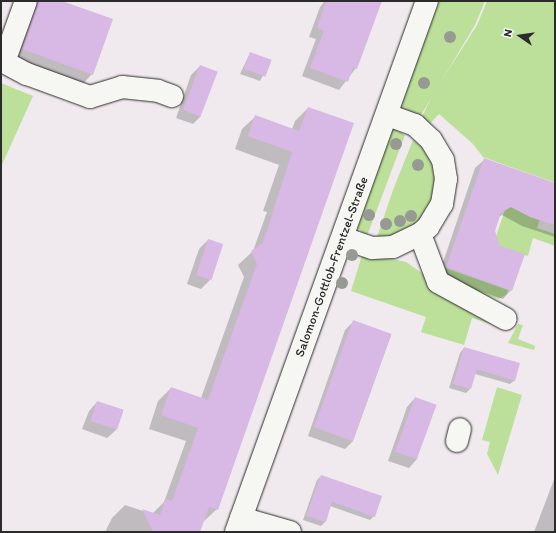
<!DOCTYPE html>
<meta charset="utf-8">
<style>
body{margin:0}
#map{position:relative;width:556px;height:533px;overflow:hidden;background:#f0eaef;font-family:Itim,sans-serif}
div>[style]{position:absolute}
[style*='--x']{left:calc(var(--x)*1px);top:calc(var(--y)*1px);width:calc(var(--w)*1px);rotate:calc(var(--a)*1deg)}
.green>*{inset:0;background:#bcdf9a}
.shadow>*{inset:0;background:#0003}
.building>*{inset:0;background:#d8b8e4;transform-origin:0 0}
.roads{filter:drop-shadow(0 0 1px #2b2b2b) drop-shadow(0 0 1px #2b2b2b)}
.minor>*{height:22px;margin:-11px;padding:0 11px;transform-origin:11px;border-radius:11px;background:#f6f6f2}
.trees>*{width:12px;height:12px;margin:-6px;border-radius:50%;background:#979a93}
span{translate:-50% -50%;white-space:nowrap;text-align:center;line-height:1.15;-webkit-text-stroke:3px #f6f6f2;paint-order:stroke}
.street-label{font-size:13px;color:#2b2b2b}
.frame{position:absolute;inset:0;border:2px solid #2b2b2b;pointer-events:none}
.north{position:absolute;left:500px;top:16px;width:40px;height:40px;-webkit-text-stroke:3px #f6f6f2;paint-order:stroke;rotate:283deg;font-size:11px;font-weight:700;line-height:16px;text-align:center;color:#2b2b2b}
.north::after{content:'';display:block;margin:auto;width:14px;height:18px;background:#2b2b2b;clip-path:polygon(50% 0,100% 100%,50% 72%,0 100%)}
</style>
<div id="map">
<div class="green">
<i style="clip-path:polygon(427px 1px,485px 1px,475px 25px,415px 125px,388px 115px)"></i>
<i style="clip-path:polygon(487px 1px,555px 1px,555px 181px,553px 182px,483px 157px,473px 144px,439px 114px,426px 128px,420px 121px,433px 94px,477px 25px)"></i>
<i style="clip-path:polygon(1px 83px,33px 96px,1px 167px)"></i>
<i style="clip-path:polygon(392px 128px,405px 135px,367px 236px,354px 225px)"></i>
<i style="clip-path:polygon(413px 140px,426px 150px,433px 162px,437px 201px,417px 231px,376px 240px,393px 190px)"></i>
<i style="clip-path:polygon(507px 204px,541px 216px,537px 228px,555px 234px,555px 246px,533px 238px,528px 256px,493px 245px)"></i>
<i style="clip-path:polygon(363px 252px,406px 262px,491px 321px,491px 324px,472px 318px,464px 345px,421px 332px,426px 317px,351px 291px)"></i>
<i style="clip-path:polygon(442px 267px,508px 290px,506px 295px,499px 299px,474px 292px,441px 276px)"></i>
<i style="clip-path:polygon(518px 324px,523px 325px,518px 339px,535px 346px,534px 350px,508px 343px)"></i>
<i style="clip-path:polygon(497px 387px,522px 395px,498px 475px,487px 454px,490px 442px,482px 440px)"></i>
</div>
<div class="shadow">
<i style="clip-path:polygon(33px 1px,59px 1px,92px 74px,80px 87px,10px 62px)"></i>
<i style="clip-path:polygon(325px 1px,381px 1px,356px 68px,339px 90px,302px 76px,316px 39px,309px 37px,320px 7px)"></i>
<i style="clip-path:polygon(250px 53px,271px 61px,260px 81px,240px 74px)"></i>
<i style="clip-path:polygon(200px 66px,201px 116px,193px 124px,176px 118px,191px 75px)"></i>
<i style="clip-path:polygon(308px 108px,217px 509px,203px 522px,199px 532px,105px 532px,112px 518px,125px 505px,152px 514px,164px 502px,186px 441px,149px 429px,158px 401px,171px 388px,201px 398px,244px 277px,238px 265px,253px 251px,267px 212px,263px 211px,279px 165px,235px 149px,242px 129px,256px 116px,292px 129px,295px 121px)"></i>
<i style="clip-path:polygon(484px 160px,555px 184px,555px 237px,522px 226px,502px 215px,499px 217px,494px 231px,511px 290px,503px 299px,438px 277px,475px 168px)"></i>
<i style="clip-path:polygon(208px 240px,210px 280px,201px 289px,187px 284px,199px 249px)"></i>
<i style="clip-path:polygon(353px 322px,391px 335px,353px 441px,345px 449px,308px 436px,345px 330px)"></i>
<i style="clip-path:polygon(464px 348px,515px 380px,510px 384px,475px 374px,470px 389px,466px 393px,449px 388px,460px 353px)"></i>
<i style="clip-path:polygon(415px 398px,417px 459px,409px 468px,388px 461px,407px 407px)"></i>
<i style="clip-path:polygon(97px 402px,123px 411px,116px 430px,107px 438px,82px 429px,89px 411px)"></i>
<i style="clip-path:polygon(321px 476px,374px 516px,370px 520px,330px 506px,325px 522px,321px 526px,303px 520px,317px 480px)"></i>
<i style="clip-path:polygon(555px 477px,555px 532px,534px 532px)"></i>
</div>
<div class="building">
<i style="clip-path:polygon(38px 1px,62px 1px,113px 19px,93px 75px,22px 49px)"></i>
<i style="clip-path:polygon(326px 1px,382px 1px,357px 69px,353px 67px,348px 82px,310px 68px,324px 31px,317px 28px)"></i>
<i style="left:250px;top:52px;width:23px;height:18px;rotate:20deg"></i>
<i style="left:200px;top:65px;width:19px;height:48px;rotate:21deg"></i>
<i style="clip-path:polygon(308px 107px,354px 123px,218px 510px,209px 507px,200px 532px,153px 532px,142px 509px,160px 515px,165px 499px,172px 501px,198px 428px,161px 415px,171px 387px,208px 400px,257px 264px,251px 251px,263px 243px,292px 152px,248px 136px,255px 115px,299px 131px)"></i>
<i style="clip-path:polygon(484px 158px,555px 183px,555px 225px,530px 217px,511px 207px,501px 213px,495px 231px,500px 246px,525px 254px,512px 291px,446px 267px)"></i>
<i style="left:208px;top:239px;width:16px;height:38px;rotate:18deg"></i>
<i style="left:353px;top:320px;width:41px;height:114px;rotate:20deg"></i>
<i style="clip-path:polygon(464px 347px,520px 363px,515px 381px,477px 369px,471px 389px,453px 384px)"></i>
<i style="left:415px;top:397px;width:23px;height:58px;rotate:20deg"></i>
<i style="left:97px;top:401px;width:28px;height:21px;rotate:18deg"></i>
<i style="clip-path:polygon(321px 475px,382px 496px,375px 517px,332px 502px,326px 522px,306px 516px)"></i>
</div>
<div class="roads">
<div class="minor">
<i style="--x:1;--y:60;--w:4;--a:34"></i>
<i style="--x:4;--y:62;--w:65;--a:-70.2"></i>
<i style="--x:4;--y:62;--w:26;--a:28"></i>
<i style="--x:27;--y:74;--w:67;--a:20.1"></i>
<i style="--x:90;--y:97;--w:34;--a:-17"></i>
<i style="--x:122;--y:87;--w:36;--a:6"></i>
<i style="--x:158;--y:91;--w:15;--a:20"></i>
<i style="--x:420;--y:234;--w:51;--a:69.4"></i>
<i style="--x:438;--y:282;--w:77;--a:28.6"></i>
<i style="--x:343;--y:238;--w:31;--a:19"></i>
<i style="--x:372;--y:248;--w:21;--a:-3"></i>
<i style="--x:393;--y:247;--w:30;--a:-26"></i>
<i style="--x:420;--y:234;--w:11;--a:-41"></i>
<i style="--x:428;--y:227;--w:27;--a:-59"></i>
<i style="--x:442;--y:204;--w:25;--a:-81"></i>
<i style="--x:446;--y:179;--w:19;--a:-99"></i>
<i style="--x:443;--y:160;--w:23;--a:-121"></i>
<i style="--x:431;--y:140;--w:22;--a:-137"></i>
<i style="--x:415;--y:125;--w:30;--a:-160"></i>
<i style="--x:457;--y:441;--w:12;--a:-76"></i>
<i style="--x:241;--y:518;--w:51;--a:15.9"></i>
<i style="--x:236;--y:532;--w:564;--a:-70.22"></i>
</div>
</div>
<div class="trees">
<i style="left:450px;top:37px"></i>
<i style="left:424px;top:83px"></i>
<i style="left:396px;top:144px"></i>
<i style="left:418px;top:165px"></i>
<i style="left:369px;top:215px"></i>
<i style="left:411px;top:216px"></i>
<i style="left:400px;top:221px"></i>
<i style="left:386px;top:224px"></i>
<i style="left:352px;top:255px"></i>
<i style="left:342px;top:283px"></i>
</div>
<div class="street-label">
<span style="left:332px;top:267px;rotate:-70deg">Salomon-Gottlob-Frentzel-Straße</span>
</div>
<div class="frame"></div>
<div class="north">N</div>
</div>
